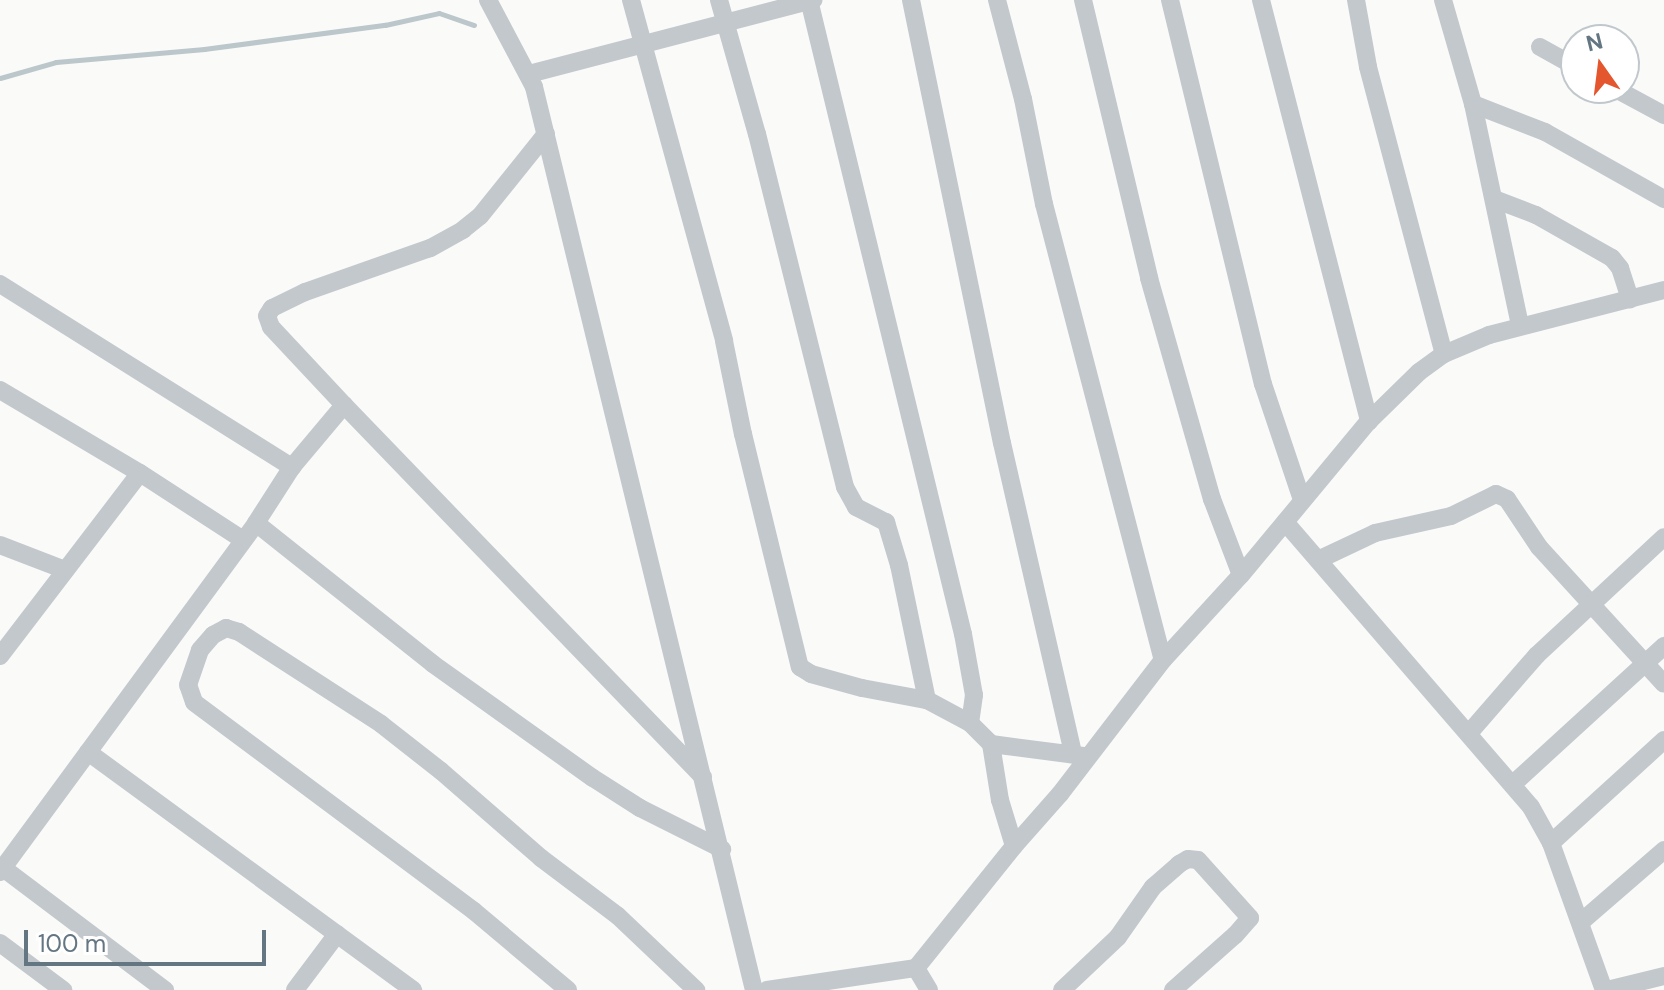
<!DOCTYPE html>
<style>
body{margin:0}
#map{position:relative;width:1664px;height:990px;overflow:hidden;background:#fafaf8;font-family:"DM Sans",sans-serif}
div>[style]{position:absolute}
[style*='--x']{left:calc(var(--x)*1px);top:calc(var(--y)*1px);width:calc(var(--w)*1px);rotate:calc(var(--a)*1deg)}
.stream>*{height:5px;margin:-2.5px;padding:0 2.5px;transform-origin:2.5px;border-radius:2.5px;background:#bbc7cb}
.minor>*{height:18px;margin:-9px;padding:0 9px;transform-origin:9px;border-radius:9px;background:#c3c8cc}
span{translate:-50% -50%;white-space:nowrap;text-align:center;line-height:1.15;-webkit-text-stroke:8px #fff;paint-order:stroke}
.north{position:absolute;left:1560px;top:24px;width:80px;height:80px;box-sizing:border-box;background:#fff;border:2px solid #c1c8cd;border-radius:50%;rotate:346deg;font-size:22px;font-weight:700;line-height:32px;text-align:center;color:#657683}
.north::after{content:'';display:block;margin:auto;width:28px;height:36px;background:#e4572e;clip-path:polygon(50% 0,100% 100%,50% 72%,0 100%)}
.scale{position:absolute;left:24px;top:930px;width:242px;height:36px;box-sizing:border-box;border:4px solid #657683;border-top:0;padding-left:10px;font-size:24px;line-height:28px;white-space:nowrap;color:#657683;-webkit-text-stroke:6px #fff;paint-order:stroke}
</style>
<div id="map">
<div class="stream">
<i style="--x:0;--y:78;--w:58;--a:-15.9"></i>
<i style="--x:56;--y:62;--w:149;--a:-5"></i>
<i style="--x:204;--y:49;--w:183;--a:-7.6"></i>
<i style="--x:385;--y:25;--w:55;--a:-12.5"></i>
<i style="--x:439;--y:13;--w:37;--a:19"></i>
</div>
<div class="minor">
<i style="--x:488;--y:0;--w:98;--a:62.1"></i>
<i style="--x:534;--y:87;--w:929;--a:76.31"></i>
<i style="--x:631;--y:0;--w:353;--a:74.7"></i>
<i style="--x:724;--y:341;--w:95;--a:78.5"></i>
<i style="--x:743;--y:434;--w:240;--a:76.3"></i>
<i style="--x:800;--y:667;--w:13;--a:32"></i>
<i style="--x:811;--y:674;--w:53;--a:15.4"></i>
<i style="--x:862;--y:688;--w:66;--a:10.5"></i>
<i style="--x:927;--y:700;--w:49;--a:28.1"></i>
<i style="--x:970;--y:723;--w:30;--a:45"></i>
<i style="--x:991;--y:744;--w:57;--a:80.9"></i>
<i style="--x:1000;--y:800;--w:48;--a:73.1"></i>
<i style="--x:719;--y:0;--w:139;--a:74.2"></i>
<i style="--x:757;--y:134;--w:364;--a:76"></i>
<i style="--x:845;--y:487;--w:23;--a:61"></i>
<i style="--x:856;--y:507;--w:34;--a:27"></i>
<i style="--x:886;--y:522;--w:45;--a:73.2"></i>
<i style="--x:899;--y:565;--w:138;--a:78.3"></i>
<i style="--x:809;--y:0;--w:652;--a:76.35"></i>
<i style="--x:963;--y:634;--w:62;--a:79.8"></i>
<i style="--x:974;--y:695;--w:28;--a:98"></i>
<i style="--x:911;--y:0;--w:452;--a:78.4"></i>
<i style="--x:1002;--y:443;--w:317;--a:77.1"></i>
<i style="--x:997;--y:0;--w:102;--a:75.3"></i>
<i style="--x:1023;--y:99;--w:107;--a:78.7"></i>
<i style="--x:1044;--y:204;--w:471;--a:75.4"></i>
<i style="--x:1083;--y:0;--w:286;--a:76.6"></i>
<i style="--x:1149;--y:278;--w:230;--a:74.1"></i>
<i style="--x:1212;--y:499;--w:81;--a:69.1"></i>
<i style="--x:1170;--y:0;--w:395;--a:76.4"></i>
<i style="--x:1263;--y:384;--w:122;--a:71.4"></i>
<i style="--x:1261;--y:0;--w:435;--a:75.6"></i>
<i style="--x:1356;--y:0;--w:68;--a:79.8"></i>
<i style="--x:1368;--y:67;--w:297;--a:75.2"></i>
<i style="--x:1443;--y:0;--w:108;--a:73.9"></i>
<i style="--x:1473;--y:104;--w:226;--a:78"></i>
<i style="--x:1540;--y:47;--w:41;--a:29.1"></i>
<i style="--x:529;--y:74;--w:294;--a:-14.6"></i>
<i style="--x:1614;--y:88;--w:57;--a:28.4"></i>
<i style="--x:1473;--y:104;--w:77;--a:21.3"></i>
<i style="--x:1545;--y:132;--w:137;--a:29.4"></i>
<i style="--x:546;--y:134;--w:105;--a:128.8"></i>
<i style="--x:480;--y:216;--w:22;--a:141"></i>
<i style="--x:463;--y:230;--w:38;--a:151"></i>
<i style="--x:430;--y:248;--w:133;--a:160.6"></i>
<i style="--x:305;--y:292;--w:37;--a:154"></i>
<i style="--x:272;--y:308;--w:9;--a:122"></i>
<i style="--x:267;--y:316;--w:12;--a:70"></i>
<i style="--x:271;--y:327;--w:107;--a:46.9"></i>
<i style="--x:344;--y:405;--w:517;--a:46.02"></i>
<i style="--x:1494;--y:199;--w:45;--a:20.9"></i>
<i style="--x:1536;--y:215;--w:87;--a:29.5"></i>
<i style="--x:1612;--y:258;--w:13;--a:51"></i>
<i style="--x:1620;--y:268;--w:33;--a:72"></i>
<i style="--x:0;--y:284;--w:345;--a:32.1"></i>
<i style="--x:0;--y:390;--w:163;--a:30.7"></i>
<i style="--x:140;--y:473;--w:123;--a:33"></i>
<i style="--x:1285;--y:522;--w:376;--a:49.2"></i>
<i style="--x:1531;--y:807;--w:41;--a:60.9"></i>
<i style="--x:1551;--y:843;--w:156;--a:70.2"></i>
<i style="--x:256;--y:523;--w:226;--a:38.5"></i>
<i style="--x:433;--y:664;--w:196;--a:35.5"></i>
<i style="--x:593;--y:778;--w:56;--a:32.6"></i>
<i style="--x:640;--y:808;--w:92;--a:26.6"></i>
<i style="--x:0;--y:545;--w:70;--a:21"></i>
<i style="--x:1318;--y:560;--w:63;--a:-25.3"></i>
<i style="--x:1375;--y:533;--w:78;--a:-12.6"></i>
<i style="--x:1451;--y:516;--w:50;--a:-26.1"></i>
<i style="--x:1496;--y:494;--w:12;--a:24"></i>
<i style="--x:1507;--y:499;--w:58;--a:56.3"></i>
<i style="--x:1539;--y:547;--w:185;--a:47.6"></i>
<i style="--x:0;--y:656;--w:230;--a:-52.6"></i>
<i style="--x:1470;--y:732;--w:102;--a:-49"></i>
<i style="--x:1537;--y:655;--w:173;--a:-42.9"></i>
<i style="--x:991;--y:744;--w:93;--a:7.4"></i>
<i style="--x:88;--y:752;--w:403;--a:36.2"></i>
<i style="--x:1513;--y:784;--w:205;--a:-42.4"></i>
<i style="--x:1551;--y:843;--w:153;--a:-42.3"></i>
<i style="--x:3;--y:868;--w:203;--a:37"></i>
<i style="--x:0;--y:872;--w:433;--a:-53.7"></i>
<i style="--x:256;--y:523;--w:67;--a:-57.3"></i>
<i style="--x:292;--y:467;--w:81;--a:-50"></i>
<i style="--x:1581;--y:922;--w:110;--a:-40.9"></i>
<i style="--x:0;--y:943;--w:79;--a:36.7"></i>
<i style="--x:295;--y:990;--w:70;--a:-53.1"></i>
<i style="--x:568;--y:990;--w:123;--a:-140"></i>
<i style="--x:474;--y:911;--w:349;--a:-143.3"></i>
<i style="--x:194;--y:702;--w:18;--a:-109"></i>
<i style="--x:188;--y:685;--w:37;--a:-71"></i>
<i style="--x:200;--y:650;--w:20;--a:-49"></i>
<i style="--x:213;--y:635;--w:15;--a:-28"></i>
<i style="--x:226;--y:628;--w:14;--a:17"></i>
<i style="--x:239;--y:632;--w:169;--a:32.9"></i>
<i style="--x:381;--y:724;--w:76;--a:38.1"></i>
<i style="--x:441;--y:771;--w:133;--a:41"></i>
<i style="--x:541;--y:858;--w:96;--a:37"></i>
<i style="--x:618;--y:916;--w:108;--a:43.5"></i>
<i style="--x:767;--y:990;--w:151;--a:-8.4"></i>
<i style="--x:929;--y:990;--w:26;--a:-121"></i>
<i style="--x:916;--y:968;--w:156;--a:-51.2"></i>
<i style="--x:1014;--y:846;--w:69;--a:-48.5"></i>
<i style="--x:1060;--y:794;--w:169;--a:-52.5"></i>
<i style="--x:1163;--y:660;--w:115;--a:-47.5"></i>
<i style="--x:1241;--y:575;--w:200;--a:-50.3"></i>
<i style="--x:1369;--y:421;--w:70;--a:-44.4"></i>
<i style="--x:1419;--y:372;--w:31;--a:-36"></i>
<i style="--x:1444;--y:354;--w:49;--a:-22.9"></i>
<i style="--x:1489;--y:335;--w:181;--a:-14.4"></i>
<i style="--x:1062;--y:990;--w:77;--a:-43.4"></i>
<i style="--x:1118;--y:937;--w:61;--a:-55"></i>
<i style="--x:1153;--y:887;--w:35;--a:-41"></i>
<i style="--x:1179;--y:864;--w:10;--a:-29"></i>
<i style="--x:1188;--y:859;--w:10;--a:6"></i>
<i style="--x:1198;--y:860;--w:78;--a:48.1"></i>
<i style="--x:1250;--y:918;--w:23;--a:131"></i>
<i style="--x:1235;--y:935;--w:83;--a:138.4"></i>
<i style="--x:1607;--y:990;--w:59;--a:-13.8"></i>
</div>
<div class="north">N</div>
<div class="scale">100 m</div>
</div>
